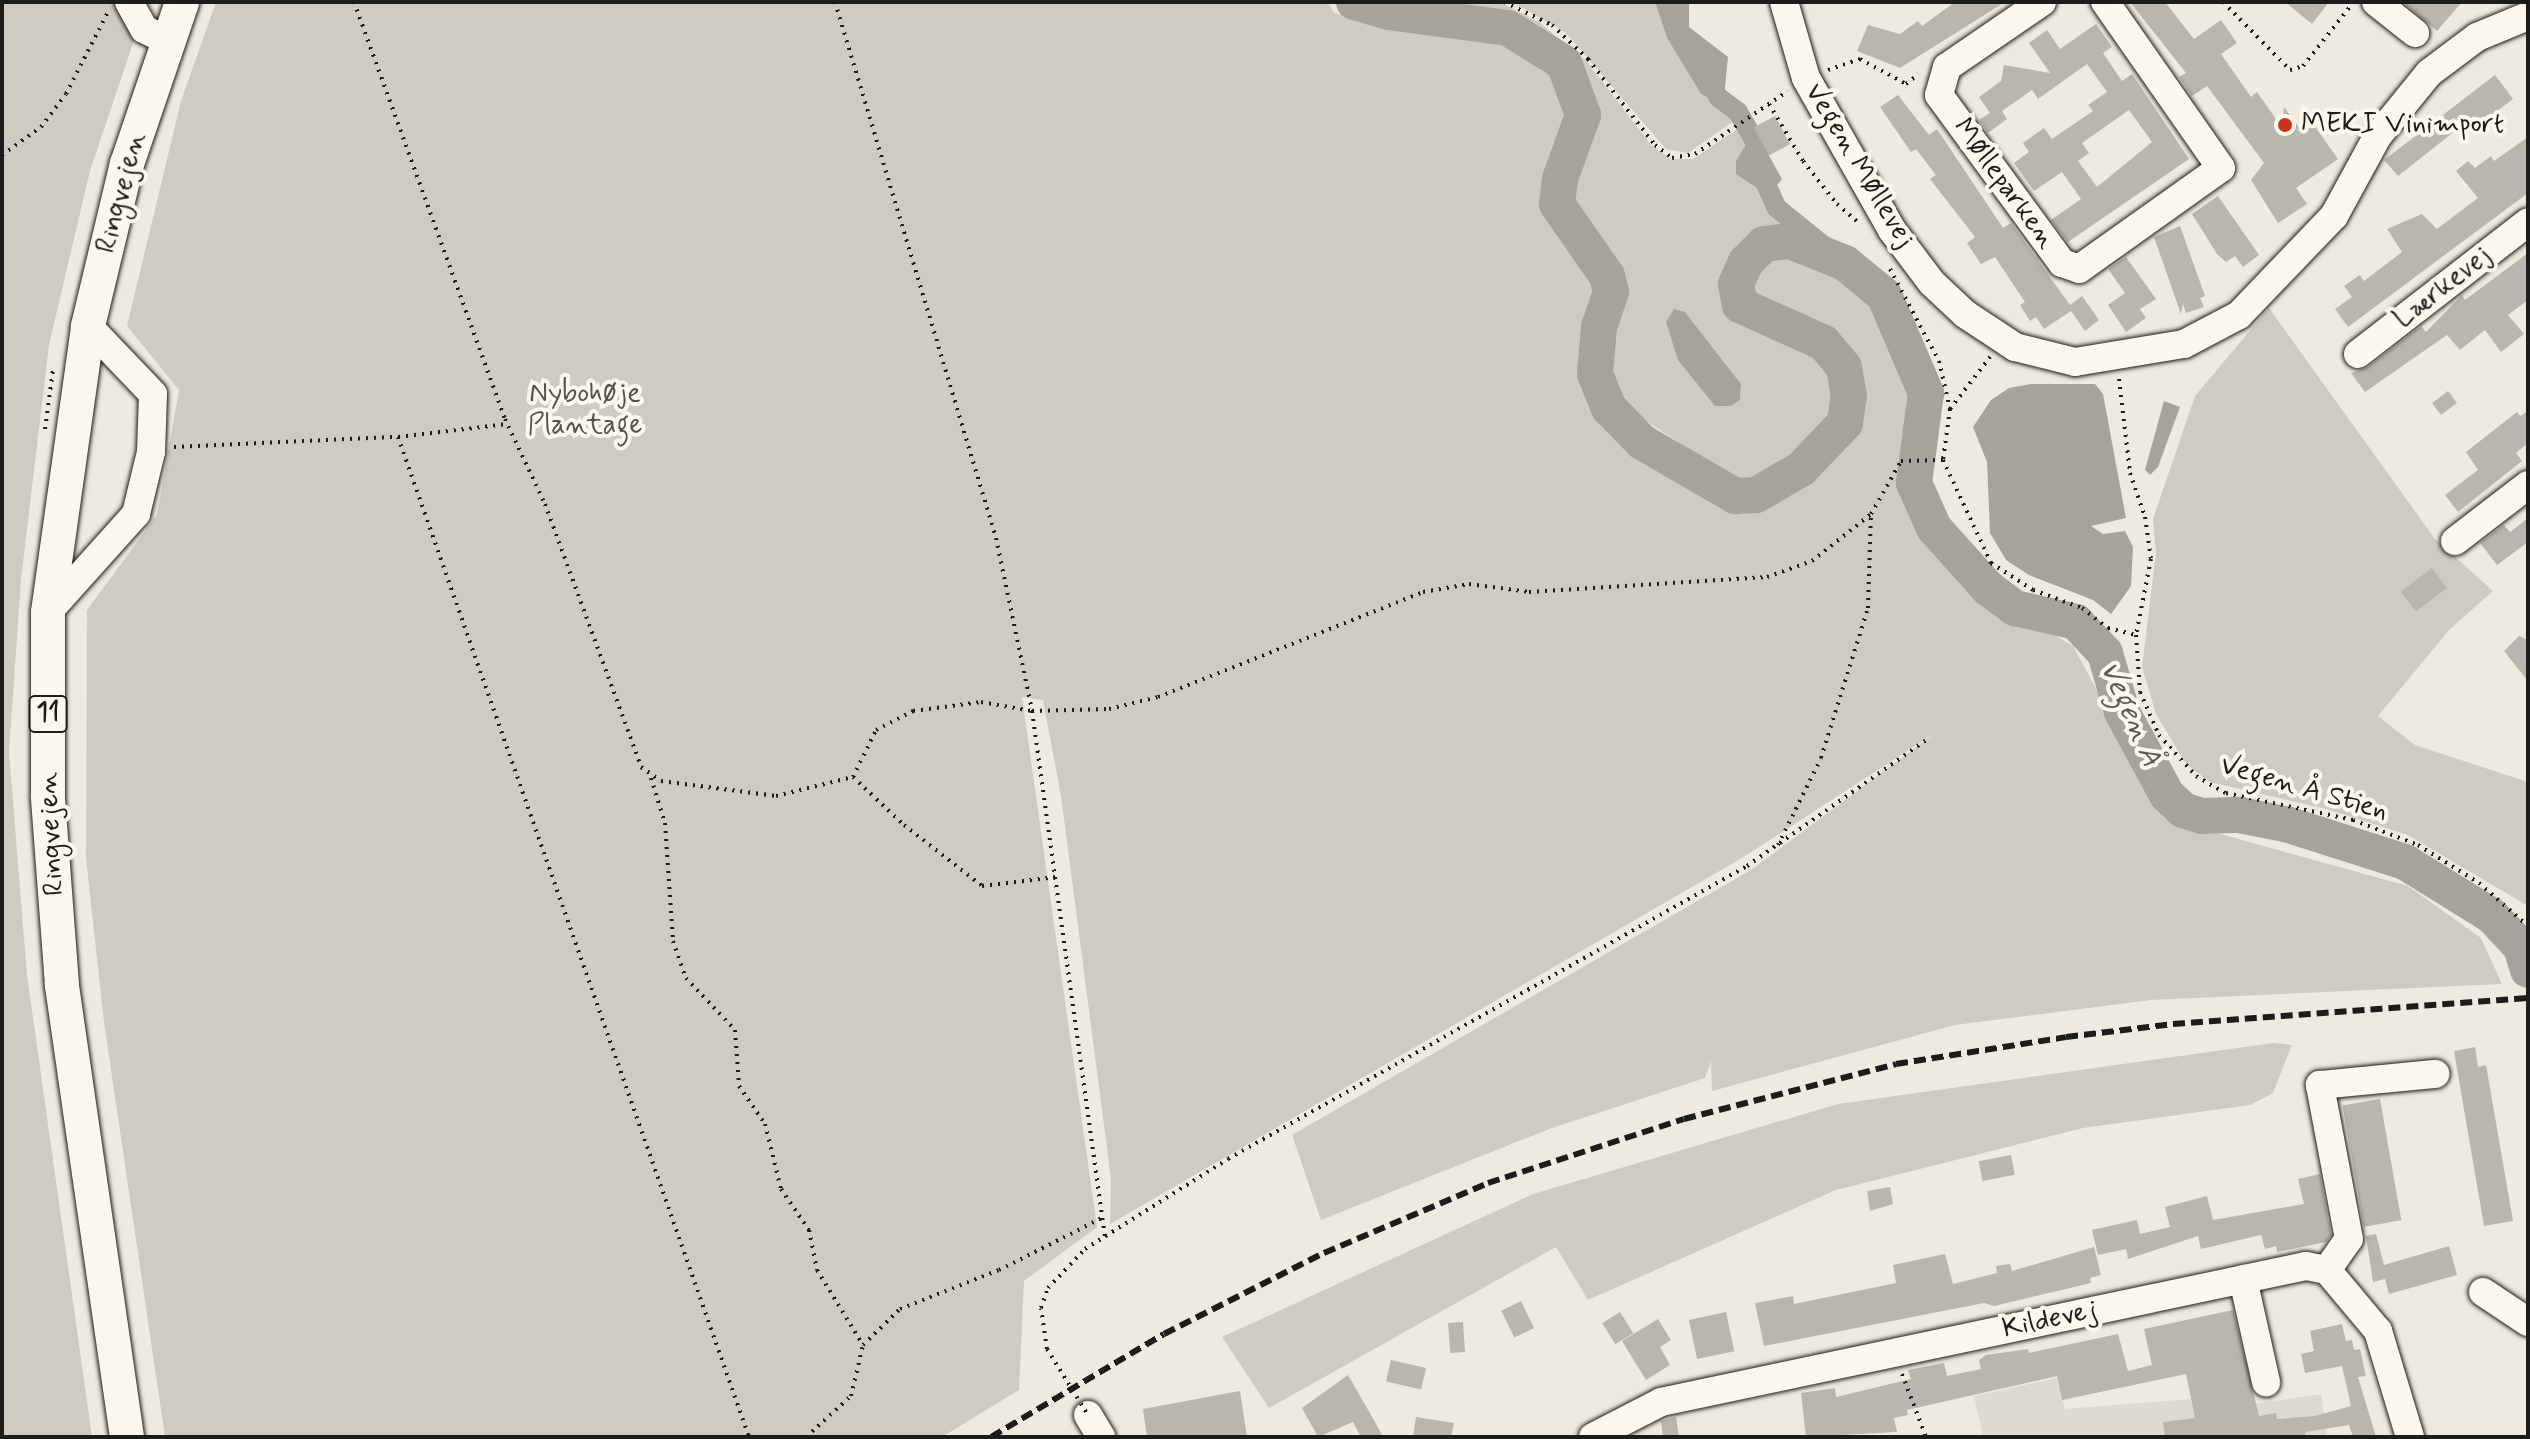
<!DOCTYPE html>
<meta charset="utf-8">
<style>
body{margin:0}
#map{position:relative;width:2530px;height:1439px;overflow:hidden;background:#eeeadf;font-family:Mynerve,sans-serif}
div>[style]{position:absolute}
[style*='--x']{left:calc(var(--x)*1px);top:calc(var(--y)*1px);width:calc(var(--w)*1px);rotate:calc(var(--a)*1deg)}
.built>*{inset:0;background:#dedad1}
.green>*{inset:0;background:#ceccc2}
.water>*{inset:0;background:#a6a39d}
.canal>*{height:20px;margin:-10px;padding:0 10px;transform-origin:10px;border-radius:10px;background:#a6a39d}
.river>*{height:36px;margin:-18px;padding:0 18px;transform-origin:18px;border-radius:18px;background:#a6a39d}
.building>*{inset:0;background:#b9b6af;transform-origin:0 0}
.path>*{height:4px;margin-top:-2px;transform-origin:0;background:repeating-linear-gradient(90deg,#1c1c1c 0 2px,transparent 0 8px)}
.roads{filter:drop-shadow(0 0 2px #1c1c1c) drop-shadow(0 0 2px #1c1c1c)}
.minor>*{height:28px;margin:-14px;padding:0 14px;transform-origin:14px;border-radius:14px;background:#fbf7ec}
.major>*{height:34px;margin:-17px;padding:0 17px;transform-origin:17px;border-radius:17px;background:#fbf7ec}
.rail>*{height:6px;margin-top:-3px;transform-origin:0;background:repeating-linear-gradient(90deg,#1c1c1c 0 12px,transparent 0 18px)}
.path-bridge>*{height:4px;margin-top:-2px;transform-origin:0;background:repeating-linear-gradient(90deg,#1c1c1c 0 2px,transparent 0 8px)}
.dots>*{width:22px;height:22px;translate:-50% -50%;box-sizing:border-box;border:4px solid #fbf7ec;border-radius:50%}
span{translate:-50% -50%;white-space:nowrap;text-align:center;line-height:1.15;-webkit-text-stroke:8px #fbf7ec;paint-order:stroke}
.shield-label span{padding:2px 6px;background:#fbf7ec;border:2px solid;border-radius:6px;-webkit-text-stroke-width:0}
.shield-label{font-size:26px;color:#1c1c1c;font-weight:700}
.poi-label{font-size:28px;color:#1c1c1c}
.left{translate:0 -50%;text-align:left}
.street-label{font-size:28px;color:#1c1c1c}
.park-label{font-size:28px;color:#51514e}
.water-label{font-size:30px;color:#5a5956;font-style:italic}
.frame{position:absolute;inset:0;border:4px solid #1c1c1c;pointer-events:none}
</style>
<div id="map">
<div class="built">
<i style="clip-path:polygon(2057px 1378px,2065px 1409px,2190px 1399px,2194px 1413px,2321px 1394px,2327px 1437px,1983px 1437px,1974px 1396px)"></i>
</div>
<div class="green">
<i style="clip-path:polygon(2px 2px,120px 2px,137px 31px,90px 171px,49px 345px,21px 580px,9px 752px,27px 975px,92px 1437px,2px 1437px)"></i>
<i style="clip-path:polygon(216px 2px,1328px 2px,1334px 13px,1394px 27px,1505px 37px,1546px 59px,1563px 81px,1570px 103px,1568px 130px,1550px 187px,1550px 205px,1598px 283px,1584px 353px,1588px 387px,1630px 443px,1711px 499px,1738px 509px,1756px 507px,1833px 455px,1853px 423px,1855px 378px,1843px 346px,1821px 329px,1758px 300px,1752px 286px,1752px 273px,1767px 255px,1782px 252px,1830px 267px,1875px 302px,1914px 389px,1900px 481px,1905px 505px,1996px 617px,2048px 631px,2073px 646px,2160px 807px,2199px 828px,2408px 886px,2481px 938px,2502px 984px,2151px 1000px,1955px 1025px,1712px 1091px,1711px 1061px,1705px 1078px,1552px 1128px,1321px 1220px,1292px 1135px,1751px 870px,1935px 733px,1742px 858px,1110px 1224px,1111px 1179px,1061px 796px,1043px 700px,1022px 697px,1097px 1227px,1024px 1281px,1019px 1390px,942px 1437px,165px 1437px,104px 1022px,86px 858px,87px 610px,157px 515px,179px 390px,127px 326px,181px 101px)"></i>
<i style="clip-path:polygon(evenodd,1375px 2px,1500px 2px,1539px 22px,1587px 62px,1652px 146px,1671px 159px,1693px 159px,1742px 126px,1752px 143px,1747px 143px,1760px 194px,1769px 196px,1774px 209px,1806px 236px,1767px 231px,1751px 238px,1721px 285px,1744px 326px,1795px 338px,1825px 354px,1835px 368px,1841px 406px,1804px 451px,1752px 480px,1739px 482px,1625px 407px,1613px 380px,1610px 334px,1623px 285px,1567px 189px,1593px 112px,1579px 63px,1533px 26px,1474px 12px,1375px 2px,1685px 312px,1741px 384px,1740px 400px,1731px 406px,1685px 312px)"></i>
<i style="clip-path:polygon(1513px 2px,1655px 2px,1667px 38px,1701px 94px,1736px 114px,1735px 120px,1688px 153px,1666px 149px,1566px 33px)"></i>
<i style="clip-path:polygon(2269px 308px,2435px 539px,2493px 591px,2450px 629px,2378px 716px,2415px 745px,2528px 782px,2528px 906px,2408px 835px,2326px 809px,2210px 782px,2186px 764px,2156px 714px,2142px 667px,2156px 553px,2153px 519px,2195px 396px)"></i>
<i style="clip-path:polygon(2273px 1043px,2292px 1045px,2273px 1093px,2250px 1105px,2083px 1128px,1836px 1190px,1588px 1300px,1556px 1247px,1269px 1408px,1222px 1337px,1533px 1194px,1838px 1104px)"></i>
</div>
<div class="water">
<i style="clip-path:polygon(1655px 2px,1689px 2px,1689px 27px,1728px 57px,1724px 97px,1739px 108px,1736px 114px,1701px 94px,1667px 38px)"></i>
<i style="clip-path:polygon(1747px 143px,1762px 143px,1782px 179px,1769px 196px,1736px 174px,1736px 161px)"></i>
<i style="clip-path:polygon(1674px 309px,1685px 312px,1741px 384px,1740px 400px,1731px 406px,1715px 406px,1678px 360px,1666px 322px)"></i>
<i style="clip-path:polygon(2031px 384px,2095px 384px,2103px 394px,2126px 518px,2091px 526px,2103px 534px,2125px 531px,2133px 547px,2131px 586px,2111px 614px,2093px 600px,2029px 575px,2006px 560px,1990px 533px,1987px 462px,1973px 427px,1991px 400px,2009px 388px)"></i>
<i style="clip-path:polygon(2164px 401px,2180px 407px,2158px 467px,2150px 475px,2145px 470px)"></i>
</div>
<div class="canal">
<i style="--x:1718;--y:97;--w:25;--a:37"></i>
<i style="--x:1738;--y:112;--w:34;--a:60"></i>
<i style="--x:1755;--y:142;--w:34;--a:78"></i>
<i style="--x:1762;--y:175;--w:36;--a:66"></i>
<i style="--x:1777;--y:208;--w:87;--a:39"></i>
</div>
<div class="river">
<i style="--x:1354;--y:2;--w:35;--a:16"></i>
<i style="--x:1388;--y:12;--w:121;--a:7.6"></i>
<i style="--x:1508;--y:28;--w:66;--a:32"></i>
<i style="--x:1564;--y:63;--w:55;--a:69.9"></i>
<i style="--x:1583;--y:115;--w:68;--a:109.8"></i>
<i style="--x:1560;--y:179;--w:25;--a:97"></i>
<i style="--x:1557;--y:204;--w:88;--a:55.2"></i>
<i style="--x:1607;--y:276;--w:16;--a:76"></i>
<i style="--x:1611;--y:292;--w:37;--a:109"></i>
<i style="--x:1599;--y:327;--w:47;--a:94.9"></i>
<i style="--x:1595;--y:374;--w:37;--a:68"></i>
<i style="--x:1609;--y:408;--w:47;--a:45.9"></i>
<i style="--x:1642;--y:442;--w:108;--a:30.1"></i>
<i style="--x:1735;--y:496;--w:21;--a:-3"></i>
<i style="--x:1756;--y:495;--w:52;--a:-30"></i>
<i style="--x:1801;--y:469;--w:64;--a:-46.3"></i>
<i style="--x:1845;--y:423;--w:27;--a:-82"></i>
<i style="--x:1849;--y:396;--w:29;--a:-100"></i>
<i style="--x:1844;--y:367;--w:31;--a:-130"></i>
<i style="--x:1824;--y:343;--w:92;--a:-155.7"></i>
<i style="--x:1740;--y:305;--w:21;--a:-101"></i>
<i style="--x:1736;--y:284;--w:24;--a:-66"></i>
<i style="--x:1746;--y:262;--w:25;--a:-45"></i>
<i style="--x:1764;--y:244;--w:26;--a:-7"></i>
<i style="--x:1790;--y:241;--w:59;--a:21.8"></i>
<i style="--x:1845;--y:263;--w:50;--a:39.4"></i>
<i style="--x:1884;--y:295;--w:107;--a:66.8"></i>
<i style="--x:1926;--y:393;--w:91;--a:97.6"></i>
<i style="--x:1914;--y:483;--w:49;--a:66"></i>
<i style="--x:1934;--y:528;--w:81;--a:48"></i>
<i style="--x:1988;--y:588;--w:34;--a:37"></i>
<i style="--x:2015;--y:608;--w:63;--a:12.9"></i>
<i style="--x:2076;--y:622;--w:42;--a:46.9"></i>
<i style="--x:2105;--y:653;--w:61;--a:73.9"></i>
<i style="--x:2122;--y:712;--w:94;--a:61.5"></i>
<i style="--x:2167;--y:795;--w:22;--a:43"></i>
<i style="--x:2183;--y:810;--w:20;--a:18"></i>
<i style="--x:2202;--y:816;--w:38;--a:-2"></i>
<i style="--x:2240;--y:815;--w:50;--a:11.5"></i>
<i style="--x:2289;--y:825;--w:122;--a:17.7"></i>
<i style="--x:2405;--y:862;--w:102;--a:31.8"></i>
<i style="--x:2492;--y:916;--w:42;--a:46.9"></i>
<i style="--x:2521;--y:947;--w:24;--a:73"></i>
</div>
<div class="building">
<i style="clip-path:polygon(1955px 2px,2005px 2px,1900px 68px,1857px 51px,1868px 25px,1900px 34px,1918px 21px,1922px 26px)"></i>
<i style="clip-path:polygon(2130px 2px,2165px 2px,2194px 39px,2221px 20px,2237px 43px,2221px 54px,2251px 97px,2257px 92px,2283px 129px,2284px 107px,2303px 133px,2314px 125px,2338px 159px,2296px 188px,2307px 204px,2278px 223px,2251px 180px,2264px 163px,2207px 86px,2192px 96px,2179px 77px,2186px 73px)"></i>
<i style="clip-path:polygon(2285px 2px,2329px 2px,2312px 24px)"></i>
<i style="clip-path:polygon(2403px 2px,2462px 2px,2437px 31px)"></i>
<i style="clip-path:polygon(evenodd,2096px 24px,2112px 47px,2103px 53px,2122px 81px,2132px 74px,2189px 159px,2068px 242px,2051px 220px,2081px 199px,2062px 172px,2034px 191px,2014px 163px,2029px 152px,2023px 143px,2044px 128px,2052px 139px,2093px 111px,2088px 105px,2107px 92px,2087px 64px,2038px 99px,2032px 90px,2002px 111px,2007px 119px,1988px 133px,1979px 120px,1990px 113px,1979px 97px,2001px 81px,2004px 65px,2050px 73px,2029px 43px,2047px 30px,2060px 49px,2096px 24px,2129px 110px,2152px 142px,2097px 187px,2078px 161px,2089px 153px,2082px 143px,2129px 110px)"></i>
<i style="clip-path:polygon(2495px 75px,2513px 99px,2480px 124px,2474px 116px,2398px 176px,2384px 160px)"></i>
<i style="clip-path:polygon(1898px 95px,1929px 135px,1937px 129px,2003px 228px,2011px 223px,2070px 305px,2082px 296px,2099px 320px,2085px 331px,2071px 311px,2044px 329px,2036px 317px,2030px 321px,2020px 305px,2025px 302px,1995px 257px,1981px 264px,1967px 243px,1975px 237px,1930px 179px,1936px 175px,1916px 149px,1911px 152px,1880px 107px)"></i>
<i style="left:1775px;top:116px;width:32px;height:24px;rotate:62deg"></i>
<i style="clip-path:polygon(2528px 137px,2528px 193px,2348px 327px,2335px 309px,2352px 297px,2344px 286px,2360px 275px,2364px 281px,2402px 252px,2387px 229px,2422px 214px,2437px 229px,2478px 198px,2456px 171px,2468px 161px,2475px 168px,2491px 156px,2494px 161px)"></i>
<i style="clip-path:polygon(2218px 196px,2259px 255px,2243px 267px,2235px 256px,2226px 262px,2217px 254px,2192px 214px)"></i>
<i style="clip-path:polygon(2180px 226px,2205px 296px,2200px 298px,2204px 307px,2186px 313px,2183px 304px,2181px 314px,2154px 237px)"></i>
<i style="clip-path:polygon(2528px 253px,2528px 300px,2508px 315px,2524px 334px,2501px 352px,2485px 330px,2460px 350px,2447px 335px,2365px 392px,2351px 373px,2368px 367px,2421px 326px,2426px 332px,2462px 295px,2465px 300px)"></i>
<i style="clip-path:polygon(2126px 257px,2156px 299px,2140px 309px,2146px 318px,2126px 332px,2108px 305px,2125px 293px,2108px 269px)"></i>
<i style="left:2448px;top:391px;width:15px;height:20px;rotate:53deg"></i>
<i style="clip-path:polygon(2528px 411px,2528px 443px,2516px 453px,2522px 461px,2458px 512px,2445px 495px,2478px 470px,2466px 452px,2517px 412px,2520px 416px)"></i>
<i style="clip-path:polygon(2528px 518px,2528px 542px,2497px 565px,2480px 543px,2504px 525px,2510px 532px)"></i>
<i style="left:2432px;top:568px;width:25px;height:39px;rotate:53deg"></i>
<i style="clip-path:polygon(2519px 636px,2528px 640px,2528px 681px,2504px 651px)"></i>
<i style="clip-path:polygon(2475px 1047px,2478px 1067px,2486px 1065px,2513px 1221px,2484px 1226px,2454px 1051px)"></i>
<i style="left:2380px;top:1099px;width:123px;height:38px;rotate:80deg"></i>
<i style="left:2011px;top:1155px;width:20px;height:33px;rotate:79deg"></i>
<i style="clip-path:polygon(2320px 1174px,2331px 1235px,2326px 1242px,2277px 1252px,2276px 1246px,2265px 1249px,2261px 1235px,2201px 1249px,2198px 1236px,2128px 1259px,2126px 1249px,2098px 1255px,2092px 1230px,2137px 1220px,2140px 1234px,2170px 1227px,2165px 1207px,2207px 1196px,2213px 1220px,2304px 1204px,2298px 1179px)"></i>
<i style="clip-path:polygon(1890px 1187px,1893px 1204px,1870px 1211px,1867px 1191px)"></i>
<i style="clip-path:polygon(2376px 1234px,2384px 1265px,2449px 1246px,2457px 1275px,2389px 1294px,2385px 1279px,2373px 1282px,2366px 1236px)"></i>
<i style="clip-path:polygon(2094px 1247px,2101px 1275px,2090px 1278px,2091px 1283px,1994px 1306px,1984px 1303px,1764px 1346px,1755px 1303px,1793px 1296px,1794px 1304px,1896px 1283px,1893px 1265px,1945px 1254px,1953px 1284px,1997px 1273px,1996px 1266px,2010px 1264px,2012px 1271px)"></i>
<i style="left:1521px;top:1301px;width:30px;height:22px;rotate:64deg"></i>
<i style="clip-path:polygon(2233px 1310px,2259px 1416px,2276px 1413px,2277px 1419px,2315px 1416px,2351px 1406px,2342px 1366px,2305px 1373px,2301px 1354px,2314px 1351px,2310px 1331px,2342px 1324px,2346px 1341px,2352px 1340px,2354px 1350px,2360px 1349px,2366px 1376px,2358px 1377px,2376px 1437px,2353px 1437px,2349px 1425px,2305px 1432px,2306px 1437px,2165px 1437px,2163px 1422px,2195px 1418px,2186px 1374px,2062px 1400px,2057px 1376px,1907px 1410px,1908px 1415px,1894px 1418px,1897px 1432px,1806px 1437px,1801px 1393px,1835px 1388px,1836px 1397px,1911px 1379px,1908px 1370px,1944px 1363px,1947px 1376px,1981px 1369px,1979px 1360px,1986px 1355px,2028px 1349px,2029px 1353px,2118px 1334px,2128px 1371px,2152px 1365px,2144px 1329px)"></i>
<i style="left:1620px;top:1312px;width:25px;height:21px;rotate:58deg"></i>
<i style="left:1726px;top:1312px;width:40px;height:38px;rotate:78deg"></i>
<i style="clip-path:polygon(1658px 1319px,1671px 1340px,1660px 1347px,1670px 1365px,1646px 1380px,1622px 1341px)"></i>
<i style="left:1463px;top:1322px;width:30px;height:15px;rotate:86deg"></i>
<i style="left:1391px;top:1360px;width:36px;height:22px;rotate:13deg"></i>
<i style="clip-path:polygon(1348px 1375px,1375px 1422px,1383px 1437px,1361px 1437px,1353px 1422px,1318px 1437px,1302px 1408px)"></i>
<i style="clip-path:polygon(1240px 1391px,1247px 1437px,1147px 1437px,1143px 1409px)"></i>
<i style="clip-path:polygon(1416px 1417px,1454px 1423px,1451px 1437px,1413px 1437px)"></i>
<i style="clip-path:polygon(1676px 1417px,1679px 1437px,1663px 1437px,1661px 1421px)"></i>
</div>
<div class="path">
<i style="--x:354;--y:2;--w:443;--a:70.1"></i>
<i style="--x:505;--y:419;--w:94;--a:64.8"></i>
<i style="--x:545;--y:504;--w:280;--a:69.9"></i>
<i style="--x:641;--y:767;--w:24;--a:35"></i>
<i style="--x:661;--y:781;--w:116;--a:7.4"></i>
<i style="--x:776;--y:796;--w:79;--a:-13.9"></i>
<i style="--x:853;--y:777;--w:70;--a:43.3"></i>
<i style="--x:904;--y:825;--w:99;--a:38"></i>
<i style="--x:982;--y:886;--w:75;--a:-6.9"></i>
<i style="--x:835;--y:2;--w:560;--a:73.28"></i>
<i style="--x:996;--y:538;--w:177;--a:78.2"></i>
<i style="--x:1032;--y:711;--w:531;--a:82.1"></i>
<i style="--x:1504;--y:2;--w:53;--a:25.6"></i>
<i style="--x:1552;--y:25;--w:50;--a:43.4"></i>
<i style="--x:1588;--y:59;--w:109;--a:52.1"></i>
<i style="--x:1655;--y:145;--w:21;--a:37"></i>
<i style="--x:1672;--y:158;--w:23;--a:-10"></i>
<i style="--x:1695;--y:154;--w:112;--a:-34.1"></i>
<i style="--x:2223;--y:2;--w:95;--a:45.4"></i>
<i style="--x:2290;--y:70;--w:14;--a:-17"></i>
<i style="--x:2303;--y:66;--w:80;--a:-51.6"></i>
<i style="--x:1828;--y:70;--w:34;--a:-19"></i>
<i style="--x:1860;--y:59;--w:52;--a:28.5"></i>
<i style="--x:1906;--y:84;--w:16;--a:-38"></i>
<i style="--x:1769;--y:104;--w:66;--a:59.2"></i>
<i style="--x:1803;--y:161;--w:55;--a:51.7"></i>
<i style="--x:1837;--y:204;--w:32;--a:41"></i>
<i style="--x:2;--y:155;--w:48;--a:-35.7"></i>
<i style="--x:41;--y:127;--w:41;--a:-52.9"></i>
<i style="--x:66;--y:94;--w:92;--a:-62.9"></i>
<i style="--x:1890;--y:269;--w:104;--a:62"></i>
<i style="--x:1939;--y:361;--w:49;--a:77.1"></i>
<i style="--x:1950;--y:409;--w:51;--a:97.8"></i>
<i style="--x:1943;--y:460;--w:114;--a:65"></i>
<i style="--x:1991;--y:563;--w:50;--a:32.7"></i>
<i style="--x:2033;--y:590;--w:52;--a:20.2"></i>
<i style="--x:2082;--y:608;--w:33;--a:38"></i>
<i style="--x:2108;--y:628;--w:29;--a:14"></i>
<i style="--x:2119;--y:379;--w:95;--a:83.3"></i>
<i style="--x:2130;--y:473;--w:46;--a:71.2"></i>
<i style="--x:2145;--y:517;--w:42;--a:81.9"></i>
<i style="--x:2151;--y:559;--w:77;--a:101.2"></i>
<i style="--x:2136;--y:635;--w:57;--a:86"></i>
<i style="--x:2140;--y:692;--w:47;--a:66.2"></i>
<i style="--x:2159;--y:735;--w:55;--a:47.9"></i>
<i style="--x:2196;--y:776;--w:34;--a:30"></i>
<i style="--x:2226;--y:793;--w:130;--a:12"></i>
<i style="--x:2353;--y:820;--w:70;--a:21"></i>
<i style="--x:2418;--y:845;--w:72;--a:31.9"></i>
<i style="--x:2479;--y:883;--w:65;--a:41.3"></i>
<i style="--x:1950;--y:409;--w:66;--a:-52.4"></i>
<i style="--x:45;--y:429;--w:60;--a:-82.3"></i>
<i style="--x:398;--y:437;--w:1060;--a:70.66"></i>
<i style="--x:174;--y:447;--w:224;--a:-2.6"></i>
<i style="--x:398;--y:437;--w:110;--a:-6.8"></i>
<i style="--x:853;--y:777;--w:52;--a:-63.9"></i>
<i style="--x:876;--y:730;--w:42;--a:-27.2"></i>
<i style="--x:913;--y:711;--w:69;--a:-7.5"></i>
<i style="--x:981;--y:702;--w:52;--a:10"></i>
<i style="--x:1032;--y:711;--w:77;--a:-1.5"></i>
<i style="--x:1109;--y:709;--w:50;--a:-13.8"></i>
<i style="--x:1158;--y:697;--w:285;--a:-21.6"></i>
<i style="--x:1423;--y:592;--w:47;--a:-9.9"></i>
<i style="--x:1469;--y:584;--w:61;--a:7.6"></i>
<i style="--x:1529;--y:592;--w:238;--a:-3.6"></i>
<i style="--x:1767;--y:577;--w:48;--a:-19.6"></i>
<i style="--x:1812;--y:561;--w:75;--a:-38.5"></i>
<i style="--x:651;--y:778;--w:47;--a:72.7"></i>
<i style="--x:665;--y:823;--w:118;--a:86.1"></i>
<i style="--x:673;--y:941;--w:39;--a:71"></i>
<i style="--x:686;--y:978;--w:71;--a:46.7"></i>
<i style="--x:735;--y:1030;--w:56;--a:85.9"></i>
<i style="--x:739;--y:1086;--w:46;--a:55.6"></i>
<i style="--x:765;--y:1124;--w:67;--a:76.2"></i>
<i style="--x:781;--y:1189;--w:50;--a:55.7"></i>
<i style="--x:809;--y:1230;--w:41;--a:78.7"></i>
<i style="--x:817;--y:1270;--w:88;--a:58.5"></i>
<i style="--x:1778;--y:845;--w:97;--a:-63.7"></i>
<i style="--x:1821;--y:758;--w:157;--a:-72.6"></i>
<i style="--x:1868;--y:608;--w:94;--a:-88.2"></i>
<i style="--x:1871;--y:514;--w:61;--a:-60.5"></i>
<i style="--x:1901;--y:461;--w:42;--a:-1.4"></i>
<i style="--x:1047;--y:1349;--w:41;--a:-98.3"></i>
<i style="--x:1041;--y:1308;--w:21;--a:-71"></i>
<i style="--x:1048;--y:1288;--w:54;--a:-46.5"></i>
<i style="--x:1085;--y:1249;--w:169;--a:-32.2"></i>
<i style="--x:1228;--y:1159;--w:596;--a:-29.45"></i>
<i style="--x:1747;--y:866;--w:218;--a:-35.1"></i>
<i style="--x:1902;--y:1374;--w:67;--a:69.1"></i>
<i style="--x:806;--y:1437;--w:61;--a:-42.3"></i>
<i style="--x:851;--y:1396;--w:52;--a:-76.8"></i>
<i style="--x:863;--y:1345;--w:52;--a:-44.2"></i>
<i style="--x:900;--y:1309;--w:106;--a:-21.5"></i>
<i style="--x:999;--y:1270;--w:115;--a:-26.8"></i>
</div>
<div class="roads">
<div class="minor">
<i style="--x:129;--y:2;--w:31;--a:61"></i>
<i style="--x:144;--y:29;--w:25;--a:27"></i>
<i style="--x:1784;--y:2;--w:79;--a:73.9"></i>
<i style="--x:1806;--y:78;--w:175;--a:60.5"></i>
<i style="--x:1892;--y:230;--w:66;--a:53"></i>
<i style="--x:1932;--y:283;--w:45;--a:43.2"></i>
<i style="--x:1965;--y:314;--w:60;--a:33.4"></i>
<i style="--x:2015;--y:347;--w:62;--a:14"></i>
<i style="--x:2075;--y:362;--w:110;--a:-9.4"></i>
<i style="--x:2184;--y:344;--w:62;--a:-27.8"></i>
<i style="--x:2239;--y:315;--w:137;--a:-46.2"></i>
<i style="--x:2334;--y:216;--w:90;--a:-61.4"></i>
<i style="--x:2377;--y:137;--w:82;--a:-50.9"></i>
<i style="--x:2429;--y:73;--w:60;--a:-36.9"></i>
<i style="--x:2477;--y:37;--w:55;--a:-22.4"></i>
<i style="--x:2042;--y:2;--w:115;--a:145.6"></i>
<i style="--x:1947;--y:67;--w:29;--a:106"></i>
<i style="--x:1939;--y:95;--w:208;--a:53.8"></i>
<i style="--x:2062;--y:263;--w:18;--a:19"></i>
<i style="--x:2079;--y:269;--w:174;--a:-35.4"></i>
<i style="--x:2221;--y:168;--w:203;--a:-124.9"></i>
<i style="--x:2376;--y:2;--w:50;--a:38.5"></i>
<i style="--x:2358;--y:354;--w:215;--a:-37.8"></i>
<i style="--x:2455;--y:541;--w:92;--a:-37.5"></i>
<i style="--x:48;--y:612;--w:132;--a:-48.1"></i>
<i style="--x:136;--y:514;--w:64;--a:-76.4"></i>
<i style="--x:151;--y:452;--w:58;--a:-88"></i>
<i style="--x:153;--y:394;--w:94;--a:-133.7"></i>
<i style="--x:2327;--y:1270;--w:38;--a:-55"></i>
<i style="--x:2349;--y:1239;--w:157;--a:-100.7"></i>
<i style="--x:2320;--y:1085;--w:116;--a:-5.5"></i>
<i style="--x:2243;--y:1279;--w:106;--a:77.4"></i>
<i style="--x:2483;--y:1292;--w:54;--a:33.7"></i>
<i style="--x:1088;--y:1415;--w:26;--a:59"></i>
<i style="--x:1593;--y:1437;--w:76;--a:-27.2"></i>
<i style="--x:1661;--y:1402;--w:659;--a:-11.91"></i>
<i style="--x:2306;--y:1266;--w:21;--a:11"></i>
<i style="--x:2327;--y:1270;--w:80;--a:50.1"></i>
<i style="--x:2378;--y:1331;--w:111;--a:73.2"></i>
</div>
<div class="major">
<i style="--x:127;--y:1437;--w:457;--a:-98.2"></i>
<i style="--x:62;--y:985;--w:189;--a:-94.3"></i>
<i style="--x:48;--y:797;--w:185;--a:-90"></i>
<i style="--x:48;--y:612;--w:289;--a:-82"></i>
<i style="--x:88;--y:326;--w:167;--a:-76.5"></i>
<i style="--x:127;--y:164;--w:171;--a:-71.2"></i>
</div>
</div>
<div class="rail">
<i style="--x:991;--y:1437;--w:201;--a:-30.8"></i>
<i style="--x:1164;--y:1334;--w:179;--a:-26.9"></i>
<i style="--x:1324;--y:1253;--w:178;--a:-23.1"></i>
<i style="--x:1488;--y:1183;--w:206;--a:-18.1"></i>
<i style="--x:1684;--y:1119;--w:219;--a:-14.5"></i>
<i style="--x:1896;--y:1064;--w:172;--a:-9"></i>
<i style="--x:2066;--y:1037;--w:108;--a:-6.9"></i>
<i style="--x:2173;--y:1024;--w:356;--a:-4.2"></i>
</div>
<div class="path-bridge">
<i style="--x:1047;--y:1349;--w:78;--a:58.2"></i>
</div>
<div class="dots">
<i style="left:2285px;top:125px;background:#c8321e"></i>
</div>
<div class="shield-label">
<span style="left:48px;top:714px">11</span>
</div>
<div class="poi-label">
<span class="left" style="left:2301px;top:125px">MEKI Vinimport</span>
</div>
<div class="street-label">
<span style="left:1859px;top:166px;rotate:59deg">Vegen Møllevej</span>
<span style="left:2004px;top:184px;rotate:54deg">Mølleparken</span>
<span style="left:122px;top:193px;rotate:-75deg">Ringvejen</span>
<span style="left:2443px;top:288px;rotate:-38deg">Lærkevej</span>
<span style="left:2304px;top:789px;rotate:16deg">Vegen Å Stien</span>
<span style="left:52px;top:834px;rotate:-93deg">Ringvejen</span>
<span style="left:2050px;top:1320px;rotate:-12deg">Kildevej</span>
</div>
<div class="park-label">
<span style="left:585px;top:410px">Nybohøje<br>Plantage</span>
</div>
<div class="water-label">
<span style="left:2130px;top:714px;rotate:66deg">Vegen Å</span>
</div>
<div class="frame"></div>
</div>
